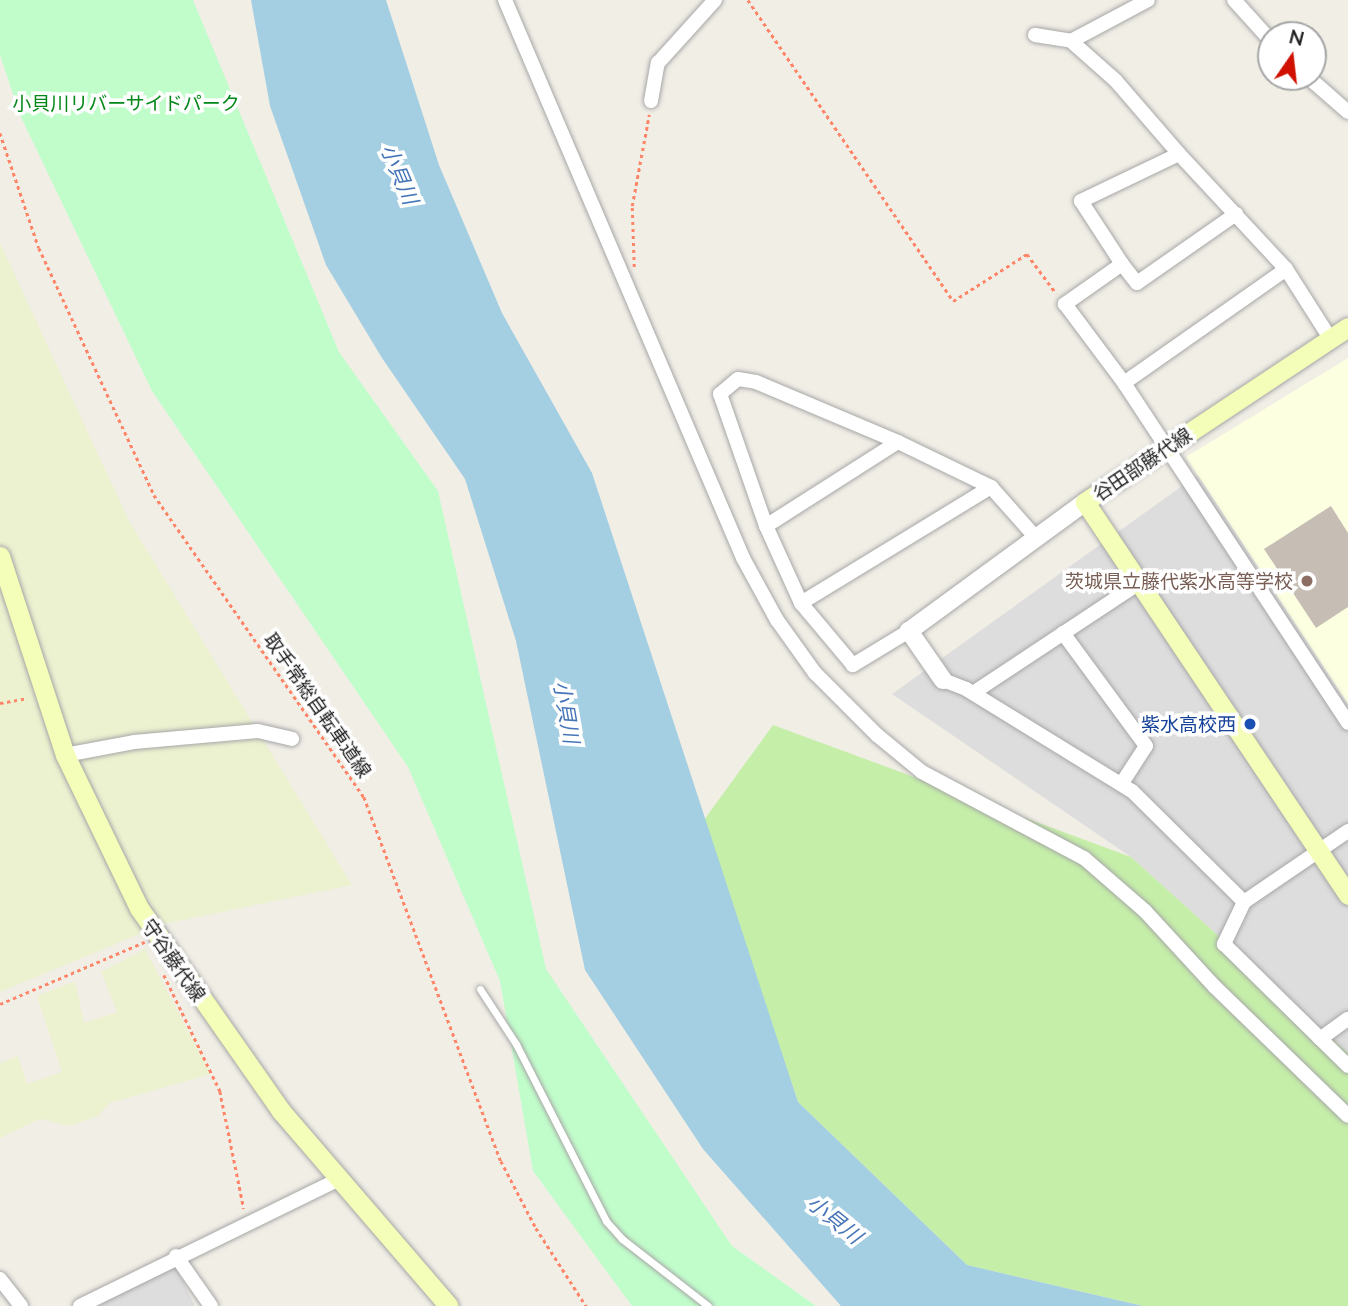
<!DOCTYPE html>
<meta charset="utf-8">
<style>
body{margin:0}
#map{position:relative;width:1348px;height:1306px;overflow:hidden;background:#f1eee6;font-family:Lato,"Noto Sans JP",sans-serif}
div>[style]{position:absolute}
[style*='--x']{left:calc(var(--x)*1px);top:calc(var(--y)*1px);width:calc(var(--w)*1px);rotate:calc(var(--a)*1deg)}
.residential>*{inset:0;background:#dedddd}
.education>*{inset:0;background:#fdffe1}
.farmland>*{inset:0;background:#ecf1d0}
.grass>*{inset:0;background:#c5eea9}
.park>*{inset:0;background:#c1fdcb}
.water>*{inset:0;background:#a4cfe2}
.building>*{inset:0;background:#c6beb5}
.path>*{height:2.5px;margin-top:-1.25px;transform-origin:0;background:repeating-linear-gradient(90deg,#ff8569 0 3.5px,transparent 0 7px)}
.roads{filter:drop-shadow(0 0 2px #a7a7a7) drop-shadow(0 0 2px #a7a7a7)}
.service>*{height:7px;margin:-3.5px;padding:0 3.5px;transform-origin:3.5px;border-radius:3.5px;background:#fff}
.minor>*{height:14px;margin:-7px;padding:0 7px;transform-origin:7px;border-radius:7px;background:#fff}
.tertiary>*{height:18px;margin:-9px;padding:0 9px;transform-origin:9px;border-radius:9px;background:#fff}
.secondary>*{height:19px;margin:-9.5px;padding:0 9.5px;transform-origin:9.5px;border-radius:9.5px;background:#f4feb8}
.dots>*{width:19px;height:19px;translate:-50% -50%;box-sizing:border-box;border:4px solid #fff;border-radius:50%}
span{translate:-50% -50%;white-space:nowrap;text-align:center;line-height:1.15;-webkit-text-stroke:7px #fff;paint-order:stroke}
.park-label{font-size:19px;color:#04881a}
.street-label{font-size:19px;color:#202020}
.education-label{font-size:19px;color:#785e54}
.right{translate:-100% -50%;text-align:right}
.transit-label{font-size:19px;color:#164399}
.water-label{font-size:21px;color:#4575b7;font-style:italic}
.north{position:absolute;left:1257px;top:21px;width:70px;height:70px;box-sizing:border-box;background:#fff;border:2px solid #a6a6a6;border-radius:50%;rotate:14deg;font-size:19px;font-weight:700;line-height:28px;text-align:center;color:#202020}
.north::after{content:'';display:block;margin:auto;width:24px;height:32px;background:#d01100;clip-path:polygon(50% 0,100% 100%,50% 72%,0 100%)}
</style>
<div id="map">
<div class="residential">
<i style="clip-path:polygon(1348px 367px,1348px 1053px,1131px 857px,892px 694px)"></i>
<i style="clip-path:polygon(175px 1265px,195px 1306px,87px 1306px)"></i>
</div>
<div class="education">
<i style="clip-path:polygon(1348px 358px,1348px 704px,1186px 457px)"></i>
</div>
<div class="farmland">
<i style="clip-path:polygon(0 243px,129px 521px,352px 885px,164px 924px,0 992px)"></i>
<i style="clip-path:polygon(145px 949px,211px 1074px,110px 1103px,98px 1116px,70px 1126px,40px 1119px,0 1138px,0 1063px,18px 1056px,27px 1084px,62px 1072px,37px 996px,75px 981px,84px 1023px,117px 1012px,101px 972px)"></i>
</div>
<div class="grass">
<i style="clip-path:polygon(773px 725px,1131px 857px,1348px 1053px,1348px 1306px,1143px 1306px,967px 1265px,798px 1102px,704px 820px)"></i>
</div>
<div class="park">
<i style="clip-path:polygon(0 0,193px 0,339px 352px,438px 491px,546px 969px,732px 1246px,816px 1306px,632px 1306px,533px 1171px,500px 981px,408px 767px,152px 391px,20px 115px,0 55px)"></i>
</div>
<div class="water">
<i style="clip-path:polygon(251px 0,386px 0,439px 165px,502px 313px,592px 473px,798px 1102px,967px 1265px,1143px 1306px,841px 1306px,703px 1149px,585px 970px,516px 641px,465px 479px,382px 358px,326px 265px,270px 106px)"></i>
</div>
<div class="building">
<i style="clip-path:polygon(1331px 506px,1348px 533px,1348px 607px,1316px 628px,1264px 549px)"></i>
</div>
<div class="path">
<i style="--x:748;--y:0;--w:364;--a:55.7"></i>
<i style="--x:953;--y:301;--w:88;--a:-32.4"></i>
<i style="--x:1027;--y:254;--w:49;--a:53.4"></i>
<i style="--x:0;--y:133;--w:121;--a:71.3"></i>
<i style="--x:39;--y:248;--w:272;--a:65"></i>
<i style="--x:154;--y:495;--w:368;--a:55.2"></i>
<i style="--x:364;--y:797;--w:389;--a:69.4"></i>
<i style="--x:501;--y:1161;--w:76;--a:62.4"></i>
<i style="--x:536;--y:1228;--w:93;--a:57.3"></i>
<i style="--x:634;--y:267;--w:61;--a:-91.9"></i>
<i style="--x:632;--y:206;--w:93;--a:-79.4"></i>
<i style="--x:0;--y:703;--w:28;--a:-10"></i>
<i style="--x:164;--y:975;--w:129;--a:64.2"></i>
<i style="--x:220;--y:1091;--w:120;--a:78.5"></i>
<i style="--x:0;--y:1004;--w:158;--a:-23.2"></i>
</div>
<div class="roads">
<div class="service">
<i style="--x:480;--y:989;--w:66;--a:56.8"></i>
<i style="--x:516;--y:1044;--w:199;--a:63"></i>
<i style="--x:606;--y:1221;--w:24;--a:48"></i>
<i style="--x:622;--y:1239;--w:109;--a:37.9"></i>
</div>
<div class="minor">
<i style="--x:505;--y:0;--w:607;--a:66.9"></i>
<i style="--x:743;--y:558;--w:71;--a:61.3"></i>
<i style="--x:777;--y:620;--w:65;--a:54.4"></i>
<i style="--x:815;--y:673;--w:88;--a:45"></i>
<i style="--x:877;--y:735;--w:58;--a:39.4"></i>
<i style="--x:922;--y:772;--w:183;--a:28"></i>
<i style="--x:1084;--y:858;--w:81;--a:41"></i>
<i style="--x:1145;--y:911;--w:103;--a:47.4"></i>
<i style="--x:1215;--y:987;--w:185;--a:44.1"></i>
<i style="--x:1234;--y:0;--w:55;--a:47.9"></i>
<i style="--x:1035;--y:35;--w:36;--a:9"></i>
<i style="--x:1071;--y:41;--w:87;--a:-28"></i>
<i style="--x:1071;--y:41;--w:60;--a:41.6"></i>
<i style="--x:1116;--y:81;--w:96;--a:49.2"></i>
<i style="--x:1308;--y:77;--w:53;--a:41.2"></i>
<i style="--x:651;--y:101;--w:39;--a:-80"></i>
<i style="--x:658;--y:63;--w:85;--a:-47.9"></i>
<i style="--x:1122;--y:264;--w:24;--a:52"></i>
<i style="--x:1137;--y:283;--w:121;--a:-34.9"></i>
<i style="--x:1330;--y:338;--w:82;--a:-122.5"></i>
<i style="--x:1286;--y:269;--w:157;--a:-132.9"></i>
<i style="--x:1179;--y:154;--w:109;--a:154.4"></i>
<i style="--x:1081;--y:201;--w:75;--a:56.9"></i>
<i style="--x:1122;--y:264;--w:70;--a:144.9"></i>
<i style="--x:1065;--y:304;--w:99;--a:53.2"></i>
<i style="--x:1124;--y:383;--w:407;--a:56.6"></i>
<i style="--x:1124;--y:383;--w:198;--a:-35.1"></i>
<i style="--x:766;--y:526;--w:156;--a:-32.5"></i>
<i style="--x:801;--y:603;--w:223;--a:-31.4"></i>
<i style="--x:909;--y:631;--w:66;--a:148.7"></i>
<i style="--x:853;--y:665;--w:81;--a:-130"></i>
<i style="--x:801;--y:603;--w:85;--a:-114.4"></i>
<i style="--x:766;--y:526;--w:140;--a:-109.2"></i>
<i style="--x:720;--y:394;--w:23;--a:-40"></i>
<i style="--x:738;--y:379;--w:18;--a:9"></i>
<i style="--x:756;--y:382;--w:154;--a:22.9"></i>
<i style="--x:898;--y:442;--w:103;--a:25.8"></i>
<i style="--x:991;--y:487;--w:69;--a:48.5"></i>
<i style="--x:1063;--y:633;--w:140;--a:53.7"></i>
<i style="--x:1146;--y:746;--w:44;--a:123"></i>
<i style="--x:943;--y:680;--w:25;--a:21"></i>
<i style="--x:966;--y:689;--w:195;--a:31.6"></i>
<i style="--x:1132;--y:791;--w:158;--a:44.7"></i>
<i style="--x:973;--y:693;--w:199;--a:-33.5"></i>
<i style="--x:65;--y:755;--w:70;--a:-10.7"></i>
<i style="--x:134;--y:742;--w:124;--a:-5.1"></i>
<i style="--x:258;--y:731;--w:35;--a:13"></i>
<i style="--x:1348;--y:831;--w:126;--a:145.7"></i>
<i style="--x:1244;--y:902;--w:47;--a:115.5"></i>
<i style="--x:1224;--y:944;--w:174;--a:44.5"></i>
<i style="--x:1320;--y:1039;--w:34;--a:-36"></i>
<i style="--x:176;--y:1256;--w:61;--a:55"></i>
<i style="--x:0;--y:1279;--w:34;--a:52"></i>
<i style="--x:80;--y:1306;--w:286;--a:-26.1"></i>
</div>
<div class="tertiary">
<i style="--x:943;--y:680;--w:60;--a:-124.8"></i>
<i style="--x:909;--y:631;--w:218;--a:-36.2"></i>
</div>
<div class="secondary">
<i style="--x:1348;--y:327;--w:316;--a:146.4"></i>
<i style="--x:1085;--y:502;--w:473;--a:56.2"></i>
<i style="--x:0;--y:556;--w:209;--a:71.9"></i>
<i style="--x:65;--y:755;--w:170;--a:64.2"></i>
<i style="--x:139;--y:908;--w:248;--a:55"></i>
<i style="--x:281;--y:1111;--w:257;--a:49.3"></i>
</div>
</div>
<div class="dots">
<i style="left:1307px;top:581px;background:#8d6e63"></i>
<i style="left:1250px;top:724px;background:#1a4fb4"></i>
</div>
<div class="park-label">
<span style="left:126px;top:103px">小貝川リバーサイドパーク</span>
</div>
<div class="street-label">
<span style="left:1142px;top:464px;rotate:-34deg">谷田部藤代線</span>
<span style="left:318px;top:705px;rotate:55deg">取手常総自転車道線</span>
<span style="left:174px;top:960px;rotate:55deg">守谷藤代線</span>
</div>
<div class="education-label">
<span class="right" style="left:1293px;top:581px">茨城県立藤代紫水高等学校</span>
</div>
<div class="transit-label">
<span class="right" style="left:1236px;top:724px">紫水高校西</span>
</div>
<div class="water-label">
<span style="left:400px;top:174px;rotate:67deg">小貝川</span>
<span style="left:567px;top:712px;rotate:80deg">小貝川</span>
<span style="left:835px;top:1219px;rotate:39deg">小貝川</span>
</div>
<div class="north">N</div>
</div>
